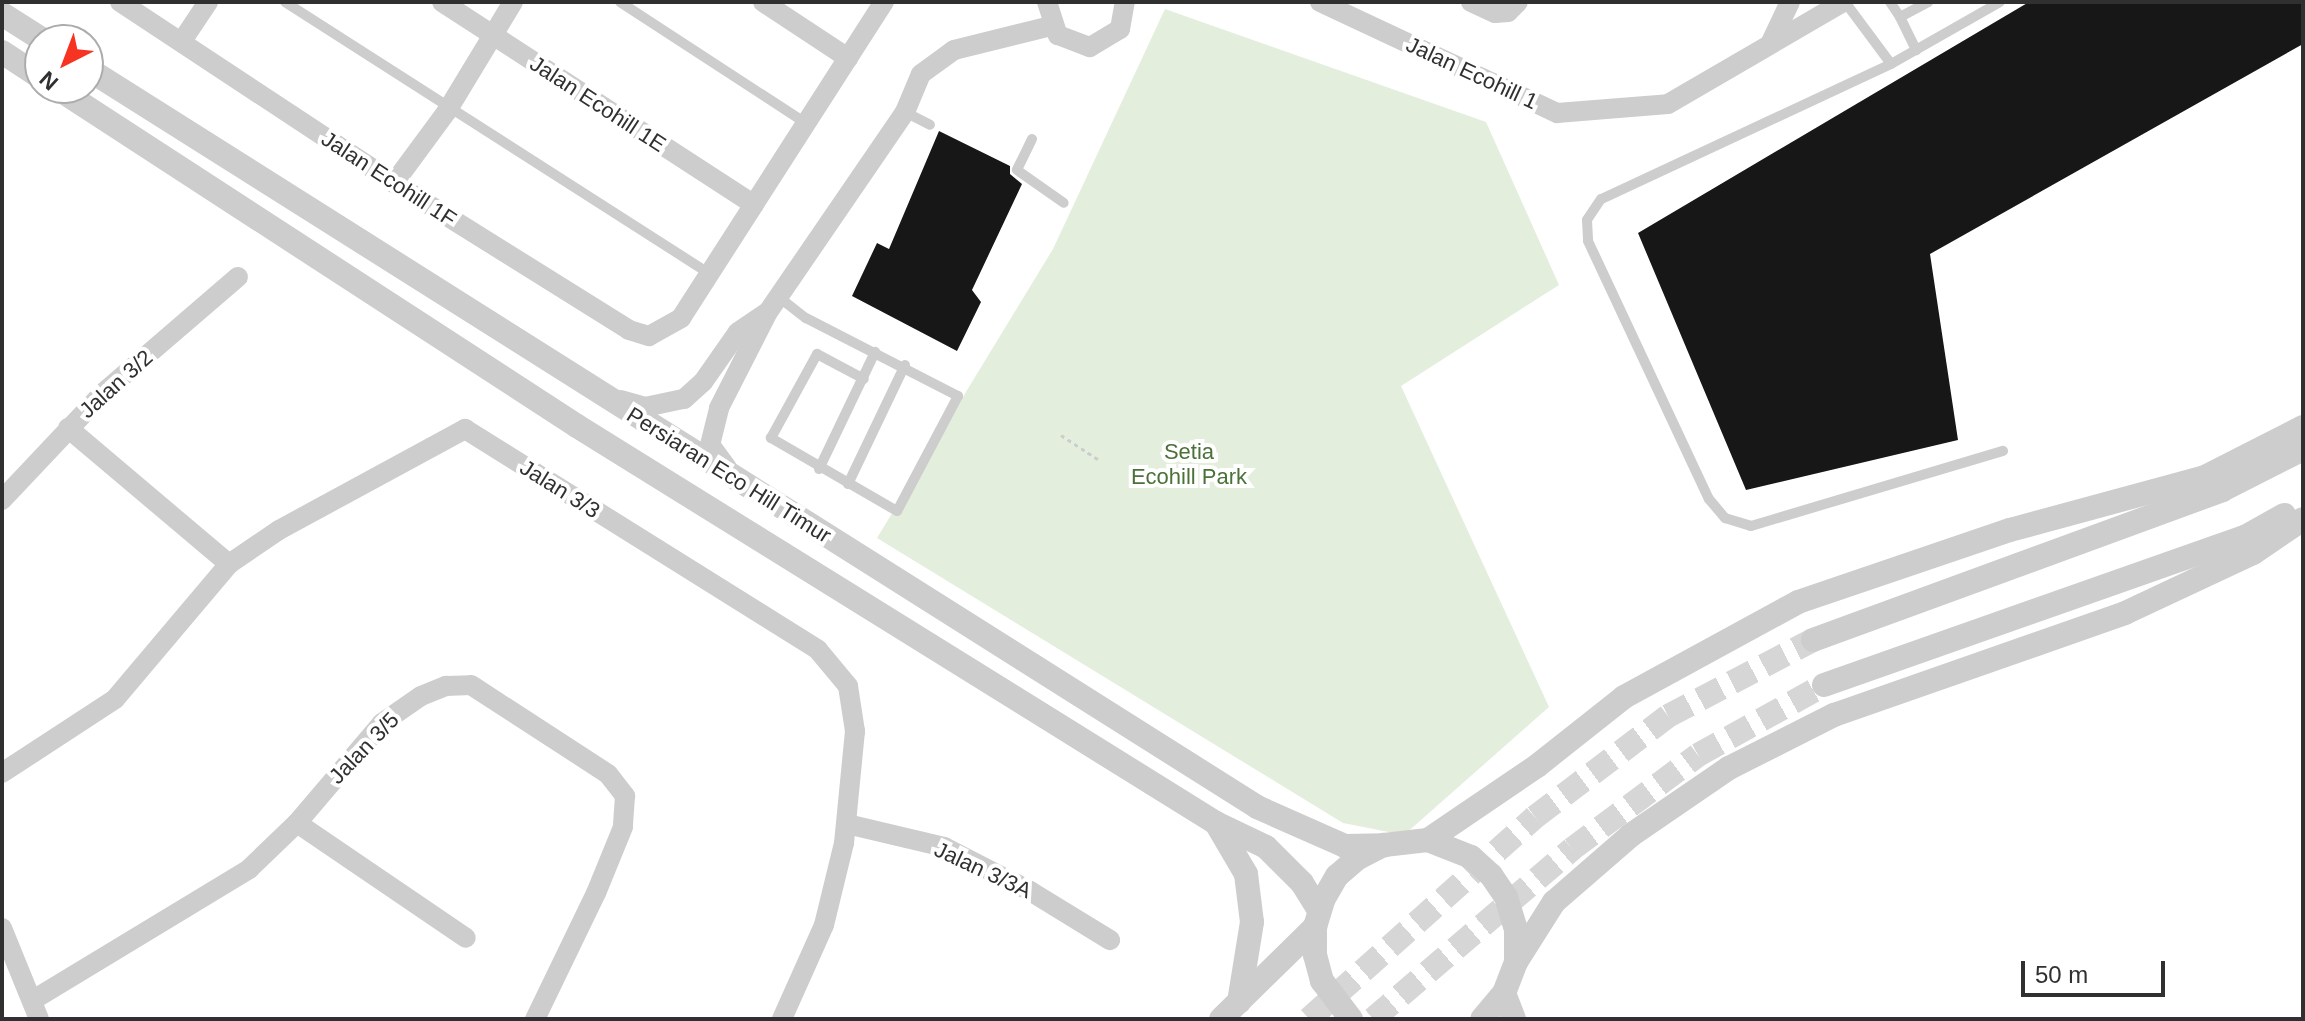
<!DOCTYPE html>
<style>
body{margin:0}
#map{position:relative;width:2305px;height:1021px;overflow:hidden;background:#fff;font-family:Arial,sans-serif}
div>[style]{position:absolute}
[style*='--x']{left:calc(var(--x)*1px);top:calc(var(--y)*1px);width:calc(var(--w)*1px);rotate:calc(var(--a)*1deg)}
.green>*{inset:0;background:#e3eedd}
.building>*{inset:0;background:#171717}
.tertiary-tunnel>*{height:24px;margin-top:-12px;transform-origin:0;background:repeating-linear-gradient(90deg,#d6d6d6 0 24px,transparent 0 36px)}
.path>*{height:3px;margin-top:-1.5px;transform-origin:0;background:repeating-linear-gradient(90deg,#cdcdcd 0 4px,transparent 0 8px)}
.service>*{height:10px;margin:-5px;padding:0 5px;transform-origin:5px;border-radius:5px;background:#cdcdcd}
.minor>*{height:20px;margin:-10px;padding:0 10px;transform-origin:10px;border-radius:10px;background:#cdcdcd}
.tertiary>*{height:24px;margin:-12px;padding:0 12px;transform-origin:12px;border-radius:12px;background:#cdcdcd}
span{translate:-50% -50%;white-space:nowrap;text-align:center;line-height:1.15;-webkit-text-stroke:8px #fff;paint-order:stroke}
.street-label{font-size:22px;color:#303030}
.park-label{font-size:22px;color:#4a7138}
.frame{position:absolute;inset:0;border:4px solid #303030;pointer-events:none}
.north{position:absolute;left:24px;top:24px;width:80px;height:80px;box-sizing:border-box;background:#fff;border:2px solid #acacac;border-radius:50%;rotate:222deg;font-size:22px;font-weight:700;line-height:32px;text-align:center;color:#303030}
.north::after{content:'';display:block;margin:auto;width:28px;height:36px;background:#f73422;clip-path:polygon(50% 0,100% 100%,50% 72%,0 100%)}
.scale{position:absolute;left:2021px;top:961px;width:144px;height:36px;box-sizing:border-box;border:4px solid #303030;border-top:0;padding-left:10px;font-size:24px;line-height:28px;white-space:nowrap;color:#303030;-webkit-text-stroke:6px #fff;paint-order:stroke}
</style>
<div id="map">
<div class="green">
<i style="clip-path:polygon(1165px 9px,1486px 122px,1559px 285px,1401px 386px,1549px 707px,1404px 835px,1343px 823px,877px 538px,1053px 249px)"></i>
</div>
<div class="building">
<i style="clip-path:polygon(2029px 2px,2303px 2px,2303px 44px,1930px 254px,1958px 440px,1746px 490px,1638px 233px)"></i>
<i style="clip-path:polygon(939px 131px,1010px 166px,1010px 174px,1022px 184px,972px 290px,981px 302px,957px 351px,852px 296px,877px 243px,889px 249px)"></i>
</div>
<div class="tertiary-tunnel">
<i style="--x:1309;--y:1019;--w:303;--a:-41.8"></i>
<i style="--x:1535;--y:817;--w:167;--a:-37.2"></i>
<i style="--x:1668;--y:716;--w:164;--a:-27.7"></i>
<i style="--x:1373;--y:1019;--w:262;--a:-40.5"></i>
<i style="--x:1572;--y:849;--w:157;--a:-36.7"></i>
<i style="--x:1698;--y:755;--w:144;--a:-29.1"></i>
</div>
<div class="path">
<i style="--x:1061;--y:435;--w:45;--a:33.3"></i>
</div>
<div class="service">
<i style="--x:285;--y:2;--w:505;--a:32.62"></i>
<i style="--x:620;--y:2;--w:223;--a:33.1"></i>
<i style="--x:1845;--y:2;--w:77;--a:53.4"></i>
<i style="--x:1891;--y:64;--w:320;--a:155"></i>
<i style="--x:1601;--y:199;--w:25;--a:124"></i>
<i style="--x:1587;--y:220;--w:21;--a:87"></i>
<i style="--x:1588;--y:241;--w:285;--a:64.9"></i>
<i style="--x:1709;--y:499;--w:25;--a:50"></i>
<i style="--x:1725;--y:518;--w:27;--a:17"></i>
<i style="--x:1751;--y:526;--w:263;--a:-16.6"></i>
<i style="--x:1890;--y:2;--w:18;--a:56"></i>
<i style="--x:1900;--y:17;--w:32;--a:-28"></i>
<i style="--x:1900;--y:17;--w:37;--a:64"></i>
<i style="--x:1891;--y:64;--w:125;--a:-29.6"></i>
<i style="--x:905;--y:112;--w:28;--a:27"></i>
<i style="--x:1032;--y:139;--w:34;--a:116"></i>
<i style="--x:1017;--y:170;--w:57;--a:35.1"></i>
<i style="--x:780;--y:298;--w:33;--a:38"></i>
<i style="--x:806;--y:318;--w:171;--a:27.2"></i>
<i style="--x:958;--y:396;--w:130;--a:117.9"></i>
<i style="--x:897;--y:511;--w:146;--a:-149.9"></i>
<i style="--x:771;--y:438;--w:96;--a:-61.3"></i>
<i style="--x:817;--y:354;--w:53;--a:28"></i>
<i style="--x:819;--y:469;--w:130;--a:-64.4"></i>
<i style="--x:848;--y:484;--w:132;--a:-64.4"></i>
</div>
<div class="minor">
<i style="--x:120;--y:2;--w:328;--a:33.4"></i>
<i style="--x:394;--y:183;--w:277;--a:32"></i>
<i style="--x:629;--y:330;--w:21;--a:17"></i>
<i style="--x:649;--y:336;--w:37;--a:-29"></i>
<i style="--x:681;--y:318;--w:376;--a:-57.3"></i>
<i style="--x:442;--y:2;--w:372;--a:33"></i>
<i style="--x:763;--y:2;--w:102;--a:33.4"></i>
<i style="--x:1047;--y:2;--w:35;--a:72"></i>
<i style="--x:1058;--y:35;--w:34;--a:21"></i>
<i style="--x:1090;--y:47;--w:35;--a:-31"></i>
<i style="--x:1120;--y:29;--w:27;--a:-80"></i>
<i style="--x:1320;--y:2;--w:262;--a:25.1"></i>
<i style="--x:1557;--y:113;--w:111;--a:-4.6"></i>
<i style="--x:1668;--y:104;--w:203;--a:-30.2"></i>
<i style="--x:1471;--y:2;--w:26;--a:25"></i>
<i style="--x:1495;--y:13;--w:13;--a:-4"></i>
<i style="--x:1508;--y:12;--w:14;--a:-45"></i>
<i style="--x:182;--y:41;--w:47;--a:-56.3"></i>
<i style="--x:1771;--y:42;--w:44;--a:-64.6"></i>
<i style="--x:394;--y:183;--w:89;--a:-53.6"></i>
<i style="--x:447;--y:111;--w:127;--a:-58.8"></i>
<i style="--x:621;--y:400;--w:25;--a:16"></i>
<i style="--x:645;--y:407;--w:40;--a:-12"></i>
<i style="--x:684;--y:399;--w:25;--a:-42"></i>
<i style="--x:703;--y:382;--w:61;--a:-55"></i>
<i style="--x:738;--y:332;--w:32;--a:-34"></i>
<i style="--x:68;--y:428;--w:211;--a:40.2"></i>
<i style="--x:727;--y:468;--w:29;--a:-126"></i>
<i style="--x:710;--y:445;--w:38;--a:-76"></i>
<i style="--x:719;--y:408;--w:108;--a:-63"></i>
<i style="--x:768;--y:312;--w:242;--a:-55.6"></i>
<i style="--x:905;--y:112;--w:41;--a:-67.2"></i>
<i style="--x:921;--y:74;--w:41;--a:-36"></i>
<i style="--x:954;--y:50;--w:100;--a:-13.9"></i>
<i style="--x:2;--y:500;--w:147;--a:-46.7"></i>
<i style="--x:103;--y:393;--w:178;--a:-40.7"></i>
<i style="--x:2;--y:773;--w:135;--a:-33.2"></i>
<i style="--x:115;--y:699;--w:177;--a:-49.8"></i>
<i style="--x:229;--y:564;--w:60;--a:-34.2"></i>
<i style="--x:279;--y:530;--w:212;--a:-28.5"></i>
<i style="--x:465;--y:429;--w:416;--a:32"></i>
<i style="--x:818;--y:650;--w:47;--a:50.2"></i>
<i style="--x:848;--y:686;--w:46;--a:81.2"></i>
<i style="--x:855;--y:731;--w:113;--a:95.6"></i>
<i style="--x:844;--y:843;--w:84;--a:103.7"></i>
<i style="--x:824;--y:925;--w:103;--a:114.1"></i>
<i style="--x:297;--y:823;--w:204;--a:34.2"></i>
<i style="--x:847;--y:824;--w:100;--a:13.3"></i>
<i style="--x:944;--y:847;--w:97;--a:27.1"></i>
<i style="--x:1030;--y:891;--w:94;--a:31.5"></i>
<i style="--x:2;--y:928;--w:98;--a:67.9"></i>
<i style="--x:33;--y:1000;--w:253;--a:-31.2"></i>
<i style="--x:249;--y:869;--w:66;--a:-43.8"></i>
<i style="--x:297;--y:823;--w:131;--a:-49.6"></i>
<i style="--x:382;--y:723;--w:47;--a:-34.7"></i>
<i style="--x:421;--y:696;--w:27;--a:-22"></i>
<i style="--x:446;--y:686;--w:25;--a:-2"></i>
<i style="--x:471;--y:685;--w:163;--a:33"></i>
<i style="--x:608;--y:774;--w:28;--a:52"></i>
<i style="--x:625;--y:796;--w:31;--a:94"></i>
<i style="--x:623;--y:827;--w:71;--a:112.2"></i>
<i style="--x:596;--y:893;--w:140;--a:115.8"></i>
</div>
<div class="tertiary">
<i style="--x:2;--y:14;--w:49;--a:32.4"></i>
<i style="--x:2;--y:52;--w:45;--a:33.3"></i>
<i style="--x:88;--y:69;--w:1382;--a:32.26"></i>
<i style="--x:1257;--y:807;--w:96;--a:23.9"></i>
<i style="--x:1345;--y:846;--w:39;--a:-1"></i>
<i style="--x:57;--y:88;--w:620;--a:33.02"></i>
<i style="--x:577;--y:426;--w:752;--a:31.85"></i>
<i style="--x:1216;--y:823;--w:55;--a:25.6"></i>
<i style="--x:1266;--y:847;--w:51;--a:45"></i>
<i style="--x:1302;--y:883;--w:32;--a:58"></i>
<i style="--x:1813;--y:640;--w:436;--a:-20.1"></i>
<i style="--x:2222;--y:490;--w:91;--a:-26.8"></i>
<i style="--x:1824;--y:685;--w:446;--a:-19.4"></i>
<i style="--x:2245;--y:537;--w:45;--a:-29.4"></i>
<i style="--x:1216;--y:823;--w:59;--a:59.5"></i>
<i style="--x:1246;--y:874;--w:48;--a:82.9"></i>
<i style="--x:1252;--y:922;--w:81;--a:99.2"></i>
<i style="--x:1428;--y:840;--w:132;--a:-34.2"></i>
<i style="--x:1537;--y:766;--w:111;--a:-38.4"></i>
<i style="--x:1624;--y:697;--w:198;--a:-28.6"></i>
<i style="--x:1798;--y:602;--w:224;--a:-18.8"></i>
<i style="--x:2010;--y:530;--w:202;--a:-15.2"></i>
<i style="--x:2205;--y:477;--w:110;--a:-27"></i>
<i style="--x:1516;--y:962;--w:71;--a:-57.7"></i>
<i style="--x:1554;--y:902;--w:102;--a:-41"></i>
<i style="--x:1631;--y:835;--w:119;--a:-34.4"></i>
<i style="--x:1729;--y:768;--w:118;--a:-26.8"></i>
<i style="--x:1834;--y:715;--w:308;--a:-19.3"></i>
<i style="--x:2125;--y:613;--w:141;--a:-25.1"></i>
<i style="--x:2253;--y:553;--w:60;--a:-34.2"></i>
<i style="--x:1504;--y:993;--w:28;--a:69"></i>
<i style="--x:1221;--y:1019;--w:132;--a:-44.4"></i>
<i style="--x:1351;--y:1019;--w:48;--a:-127.3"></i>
<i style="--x:1322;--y:981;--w:27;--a:-105"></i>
<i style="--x:1315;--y:955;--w:28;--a:-90"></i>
<i style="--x:1315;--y:927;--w:28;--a:-73"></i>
<i style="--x:1323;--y:900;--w:28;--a:-60"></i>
<i style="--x:1337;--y:876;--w:28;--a:-41"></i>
<i style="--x:1358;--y:858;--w:29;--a:-27"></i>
<i style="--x:1384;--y:845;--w:44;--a:-6.5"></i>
<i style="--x:1428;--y:840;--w:46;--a:21.6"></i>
<i style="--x:1471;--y:857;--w:27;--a:42"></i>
<i style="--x:1491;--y:875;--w:27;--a:56"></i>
<i style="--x:1506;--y:897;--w:34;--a:73"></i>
<i style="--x:1516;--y:929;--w:33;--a:90"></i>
<i style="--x:1516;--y:962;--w:33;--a:111"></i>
<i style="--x:1504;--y:993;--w:34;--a:130"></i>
</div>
<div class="street-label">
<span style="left:1472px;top:73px;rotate:25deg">Jalan Ecohill 1</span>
<span style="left:598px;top:104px;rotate:33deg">Jalan Ecohill 1E</span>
<span style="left:389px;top:179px;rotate:33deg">Jalan Ecohill 1F</span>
<span style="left:116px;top:384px;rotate:-42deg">Jalan 3/2</span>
<span style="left:729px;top:475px;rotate:32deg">Persiaran Eco Hill Timur</span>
<span style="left:560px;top:489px;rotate:32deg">Jalan 3/3</span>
<span style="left:364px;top:748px;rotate:-46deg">Jalan 3/5</span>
<span style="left:983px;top:870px;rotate:25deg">Jalan 3/3A</span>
</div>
<div class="park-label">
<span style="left:1189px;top:464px">Setia<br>Ecohill Park</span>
</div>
<div class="frame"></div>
<div class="north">N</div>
<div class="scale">50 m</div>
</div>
